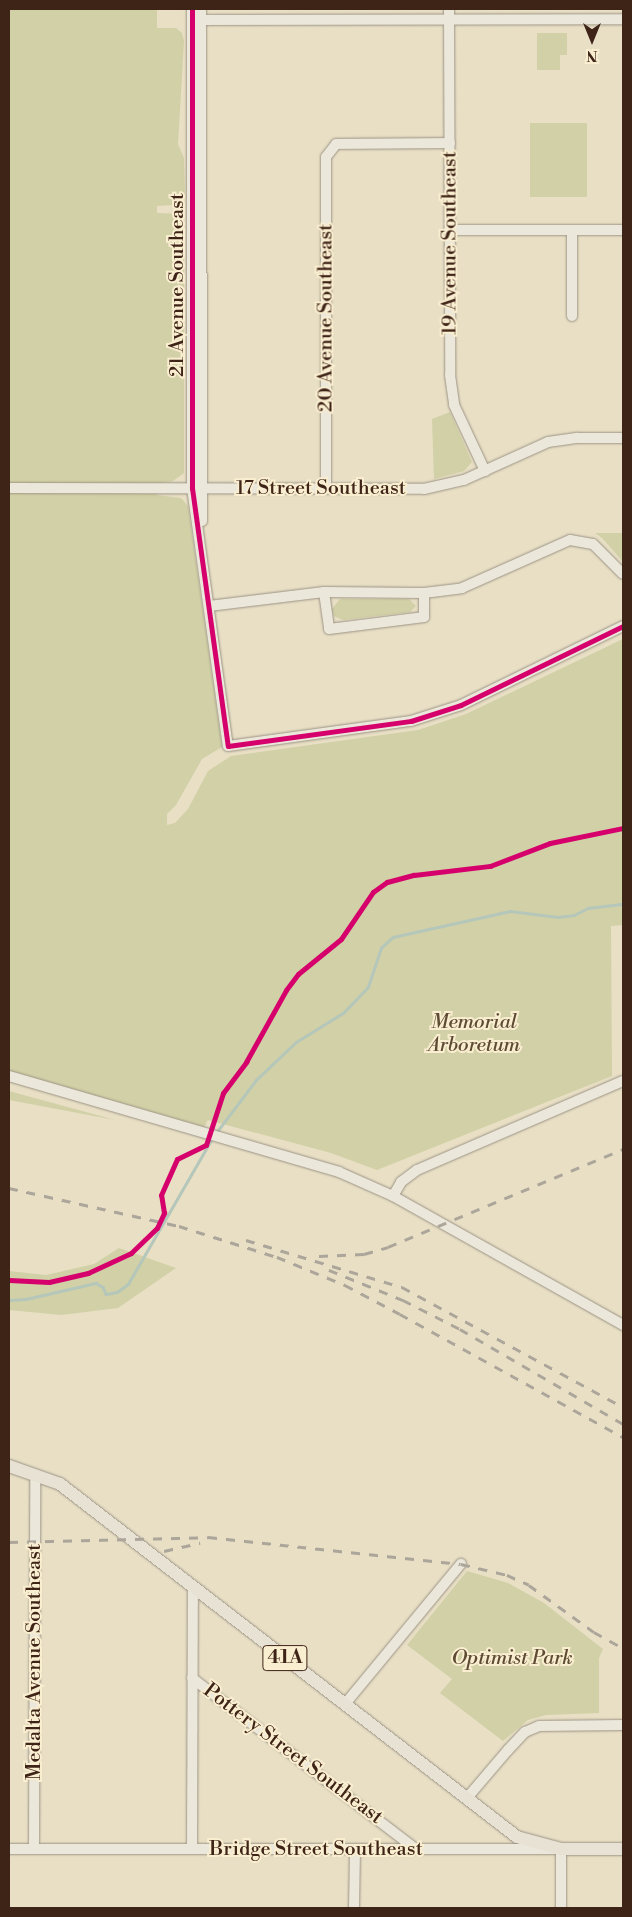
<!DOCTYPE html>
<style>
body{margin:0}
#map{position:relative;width:632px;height:1917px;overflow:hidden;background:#e8dfc5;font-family:"Libre Bodoni",serif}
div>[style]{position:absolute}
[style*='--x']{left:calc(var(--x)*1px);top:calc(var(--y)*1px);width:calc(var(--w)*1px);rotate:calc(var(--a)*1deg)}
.green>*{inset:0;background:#d1d0a6;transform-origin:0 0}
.stream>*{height:2.5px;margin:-1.25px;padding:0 1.25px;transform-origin:1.25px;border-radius:1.25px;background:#b5c7ba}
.roads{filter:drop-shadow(0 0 1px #9c9384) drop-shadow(0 0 1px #9c9384)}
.minor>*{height:10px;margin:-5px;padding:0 5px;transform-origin:5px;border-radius:5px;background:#ebe7da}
.major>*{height:12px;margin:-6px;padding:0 6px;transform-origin:6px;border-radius:6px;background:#e8e2d4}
.rail>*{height:2.5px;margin-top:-1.25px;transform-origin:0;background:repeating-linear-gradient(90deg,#aca59a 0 9px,transparent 0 18px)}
.cycleway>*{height:5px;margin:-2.5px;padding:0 2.5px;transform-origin:2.5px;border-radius:2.5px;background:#d6006c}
span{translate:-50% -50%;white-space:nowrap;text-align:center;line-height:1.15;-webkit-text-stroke:4px #faeed0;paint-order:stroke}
.shield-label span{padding:1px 4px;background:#faeed0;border:1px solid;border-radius:4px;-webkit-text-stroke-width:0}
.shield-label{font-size:19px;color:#3e2317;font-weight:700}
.street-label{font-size:20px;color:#3e2317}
.park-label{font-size:20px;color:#5e4b34;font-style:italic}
.frame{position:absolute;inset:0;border:10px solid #3e2317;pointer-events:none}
.north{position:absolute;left:567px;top:15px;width:50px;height:50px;-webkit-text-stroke:4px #faeed0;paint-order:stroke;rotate:180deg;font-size:14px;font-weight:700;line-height:20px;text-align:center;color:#3e2317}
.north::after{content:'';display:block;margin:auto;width:18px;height:22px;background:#3e2317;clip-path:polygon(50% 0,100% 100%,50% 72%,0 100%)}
</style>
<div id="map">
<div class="green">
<i style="clip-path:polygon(9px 9px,170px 9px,157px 9px,157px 28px,176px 28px,182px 33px,184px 41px,178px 144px,184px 158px,185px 195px,182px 201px,173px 205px,157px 206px,157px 213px,180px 214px,184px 223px,184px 473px,173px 481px,157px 484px,157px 495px,181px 498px,188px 506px,222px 747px,202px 759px,176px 805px,167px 814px,167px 825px,175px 823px,188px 809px,208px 771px,231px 756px,418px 730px,466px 714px,623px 639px,623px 925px,611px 926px,612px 1076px,377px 1170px,331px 1153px,208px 1120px,204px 1127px,9px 1071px)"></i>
<i style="clip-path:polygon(537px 33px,567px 33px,567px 55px,560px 55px,560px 70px,537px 70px)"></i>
<i style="left:530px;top:123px;width:57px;height:74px"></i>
<i style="clip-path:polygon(450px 412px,472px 462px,464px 471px,434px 479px,432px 419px)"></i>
<i style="clip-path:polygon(595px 533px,623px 533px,623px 562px,602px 538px)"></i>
<i style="clip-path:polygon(340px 599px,409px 599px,416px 606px,410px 612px,343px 620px,334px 616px,332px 609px)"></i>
<i style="clip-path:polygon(9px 1091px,115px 1120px,9px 1100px)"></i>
<i style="clip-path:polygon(119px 1248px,176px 1268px,118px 1308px,61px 1315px,9px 1310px,9px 1271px,46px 1275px,94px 1264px)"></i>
<i style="clip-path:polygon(467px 1571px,508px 1583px,544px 1603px,603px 1649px,599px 1658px,599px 1713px,546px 1715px,528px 1720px,503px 1741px,440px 1693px,452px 1679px,407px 1645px)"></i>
</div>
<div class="stream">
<i style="--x:216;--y:1133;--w:66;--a:-53"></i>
<i style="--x:256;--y:1080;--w:55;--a:-43.5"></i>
<i style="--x:296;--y:1042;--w:55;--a:-31.7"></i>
<i style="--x:343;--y:1013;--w:36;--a:-46"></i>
<i style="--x:368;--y:987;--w:41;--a:-71.6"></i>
<i style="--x:381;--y:948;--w:16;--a:-43"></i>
<i style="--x:393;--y:937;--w:120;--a:-12.5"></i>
<i style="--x:510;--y:911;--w:48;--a:7.1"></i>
<i style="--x:558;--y:917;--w:16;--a:-7"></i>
<i style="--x:574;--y:915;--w:16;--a:-27"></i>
<i style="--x:588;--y:908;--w:35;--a:-7"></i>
<i style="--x:9;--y:1300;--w:17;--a:-3"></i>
<i style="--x:26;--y:1299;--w:72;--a:-12.9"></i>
<i style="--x:96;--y:1283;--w:8;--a:30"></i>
<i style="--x:103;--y:1287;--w:8;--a:67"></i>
<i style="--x:106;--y:1294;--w:11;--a:-10"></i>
<i style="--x:117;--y:1292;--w:14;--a:-36"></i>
<i style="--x:128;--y:1284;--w:170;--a:-60"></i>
</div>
<div class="roads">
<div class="minor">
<i style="--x:192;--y:9;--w:479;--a:90"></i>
<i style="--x:192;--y:488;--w:260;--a:82.1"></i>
<i style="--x:228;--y:746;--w:185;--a:-7.8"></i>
<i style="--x:411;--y:721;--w:52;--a:-17.7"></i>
<i style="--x:461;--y:705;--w:180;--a:-26"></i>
<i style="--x:201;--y:9;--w:512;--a:89.89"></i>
<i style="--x:449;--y:9;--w:366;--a:89.8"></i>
<i style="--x:450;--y:375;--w:30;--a:82"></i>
<i style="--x:454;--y:405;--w:73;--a:64.8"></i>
<i style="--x:197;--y:20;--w:426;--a:-0.1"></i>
<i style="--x:449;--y:230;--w:174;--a:0"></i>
<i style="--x:572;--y:230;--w:86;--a:90"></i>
<i style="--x:9;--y:488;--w:415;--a:0.1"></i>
<i style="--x:424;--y:489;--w:41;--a:-12.7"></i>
<i style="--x:464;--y:480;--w:92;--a:-24.3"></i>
<i style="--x:548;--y:442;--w:30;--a:-8"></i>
<i style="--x:578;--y:438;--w:45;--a:0"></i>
<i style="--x:326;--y:488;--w:331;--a:-90"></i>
<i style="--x:326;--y:157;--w:16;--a:-52"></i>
<i style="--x:336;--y:144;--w:114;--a:-0.5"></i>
<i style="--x:324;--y:592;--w:37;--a:82"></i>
<i style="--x:329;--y:629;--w:96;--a:-7.2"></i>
<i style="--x:424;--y:617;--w:24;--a:-90"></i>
<i style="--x:209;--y:606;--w:116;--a:-6.9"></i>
<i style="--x:324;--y:592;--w:100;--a:0.6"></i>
<i style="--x:424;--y:593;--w:38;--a:-7"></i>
<i style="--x:462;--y:588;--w:118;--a:-24"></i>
<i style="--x:570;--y:540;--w:23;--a:10"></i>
<i style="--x:593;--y:544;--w:42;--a:45"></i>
<i style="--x:9;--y:1076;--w:344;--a:16.2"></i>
<i style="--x:339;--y:1172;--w:59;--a:24"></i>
<i style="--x:393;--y:1196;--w:264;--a:29.3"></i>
<i style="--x:393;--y:1196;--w:16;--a:-60"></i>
<i style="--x:401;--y:1182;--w:20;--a:-37"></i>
<i style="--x:417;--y:1170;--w:224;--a:-23.4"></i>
<i style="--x:192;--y:1678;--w:282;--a:37.4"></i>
<i style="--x:345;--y:1704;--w:182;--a:-50.4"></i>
<i style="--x:467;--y:1798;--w:63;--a:-49.5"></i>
<i style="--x:508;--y:1750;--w:25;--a:-47"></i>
<i style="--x:525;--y:1732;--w:15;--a:-23"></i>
<i style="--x:539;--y:1726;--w:84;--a:-0.7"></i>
<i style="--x:9;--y:1849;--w:552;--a:0"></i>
<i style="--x:561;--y:1849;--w:59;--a:90"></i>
<i style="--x:34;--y:1849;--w:374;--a:-89.8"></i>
<i style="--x:192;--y:1849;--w:263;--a:-89.8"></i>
<i style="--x:354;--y:1908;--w:59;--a:-89"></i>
</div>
<div class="major">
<i style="--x:9;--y:1466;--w:54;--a:19.4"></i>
<i style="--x:60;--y:1484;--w:577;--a:37.68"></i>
<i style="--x:517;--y:1837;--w:46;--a:15.3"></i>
<i style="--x:561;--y:1849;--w:62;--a:0"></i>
</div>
</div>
<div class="rail">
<i style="--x:9;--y:1188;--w:174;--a:12.6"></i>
<i style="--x:179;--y:1226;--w:103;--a:17.6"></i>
<i style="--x:277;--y:1257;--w:74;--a:22.4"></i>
<i style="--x:345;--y:1285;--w:62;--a:27.8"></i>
<i style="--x:400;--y:1314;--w:255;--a:28.9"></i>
<i style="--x:246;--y:1240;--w:163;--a:16.8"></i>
<i style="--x:402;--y:1287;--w:251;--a:28.5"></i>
<i style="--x:319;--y:1256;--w:45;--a:-2.5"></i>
<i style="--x:364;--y:1254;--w:25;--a:-16"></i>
<i style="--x:388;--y:1247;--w:255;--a:-22.6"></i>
<i style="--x:329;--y:1270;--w:80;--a:22.1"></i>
<i style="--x:403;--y:1300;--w:64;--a:27"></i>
<i style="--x:460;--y:1329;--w:189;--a:30.2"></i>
<i style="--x:9;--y:1542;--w:199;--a:-1.4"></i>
<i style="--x:208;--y:1537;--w:254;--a:6.1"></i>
<i style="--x:461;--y:1564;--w:47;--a:13.4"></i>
<i style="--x:507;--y:1575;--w:24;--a:24"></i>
<i style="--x:529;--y:1585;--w:80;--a:35.9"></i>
<i style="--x:594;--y:1632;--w:33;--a:29"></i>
<i style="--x:164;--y:1551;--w:37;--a:-13"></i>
</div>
<div class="cycleway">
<i style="--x:192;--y:9;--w:479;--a:90"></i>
<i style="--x:192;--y:488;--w:260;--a:82.1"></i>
<i style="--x:228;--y:746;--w:185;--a:-7.8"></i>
<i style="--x:411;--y:721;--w:52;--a:-17.7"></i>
<i style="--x:461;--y:705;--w:180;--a:-26"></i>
<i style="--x:9;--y:1280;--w:40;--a:2.9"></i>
<i style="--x:49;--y:1282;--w:40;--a:-13"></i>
<i style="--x:88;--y:1273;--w:47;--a:-24.9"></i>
<i style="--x:131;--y:1253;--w:36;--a:-44"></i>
<i style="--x:157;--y:1228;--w:17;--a:-65"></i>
<i style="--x:164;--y:1213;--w:18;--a:-99"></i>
<i style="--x:161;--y:1195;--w:39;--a:-66"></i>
<i style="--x:177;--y:1159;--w:32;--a:-26"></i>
<i style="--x:206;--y:1145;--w:55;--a:-71.9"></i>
<i style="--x:223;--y:1093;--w:39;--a:-53"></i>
<i style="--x:246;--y:1062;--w:82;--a:-60.9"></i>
<i style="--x:286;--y:990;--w:20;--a:-53"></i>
<i style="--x:298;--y:974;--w:55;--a:-39.1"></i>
<i style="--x:341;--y:939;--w:57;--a:-55.8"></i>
<i style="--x:373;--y:892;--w:17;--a:-36"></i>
<i style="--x:387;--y:882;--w:28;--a:-15"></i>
<i style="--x:414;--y:875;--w:77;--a:-6.8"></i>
<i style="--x:490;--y:866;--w:64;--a:-21"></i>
<i style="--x:550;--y:843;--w:75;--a:-11.6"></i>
</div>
<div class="shield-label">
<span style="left:285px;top:1658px">41A</span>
</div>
<div class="street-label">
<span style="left:450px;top:243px;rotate:-90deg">19 Avenue Southeast</span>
<span style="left:177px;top:285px;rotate:-90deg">21 Avenue Southeast</span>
<span style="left:326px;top:318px;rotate:-90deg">20 Avenue Southeast</span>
<span style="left:321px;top:488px">17 Street Southeast</span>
<span style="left:34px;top:1662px;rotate:-90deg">Medalta Avenue Southeast</span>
<span style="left:293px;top:1754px;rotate:37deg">Pottery Street Southeast</span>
<span style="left:316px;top:1849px">Bridge Street Southeast</span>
</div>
<div class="park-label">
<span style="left:474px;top:1034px">Memorial<br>Arboretum</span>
<span style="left:512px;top:1658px">Optimist Park</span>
</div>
<div class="frame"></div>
<div class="north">N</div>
</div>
